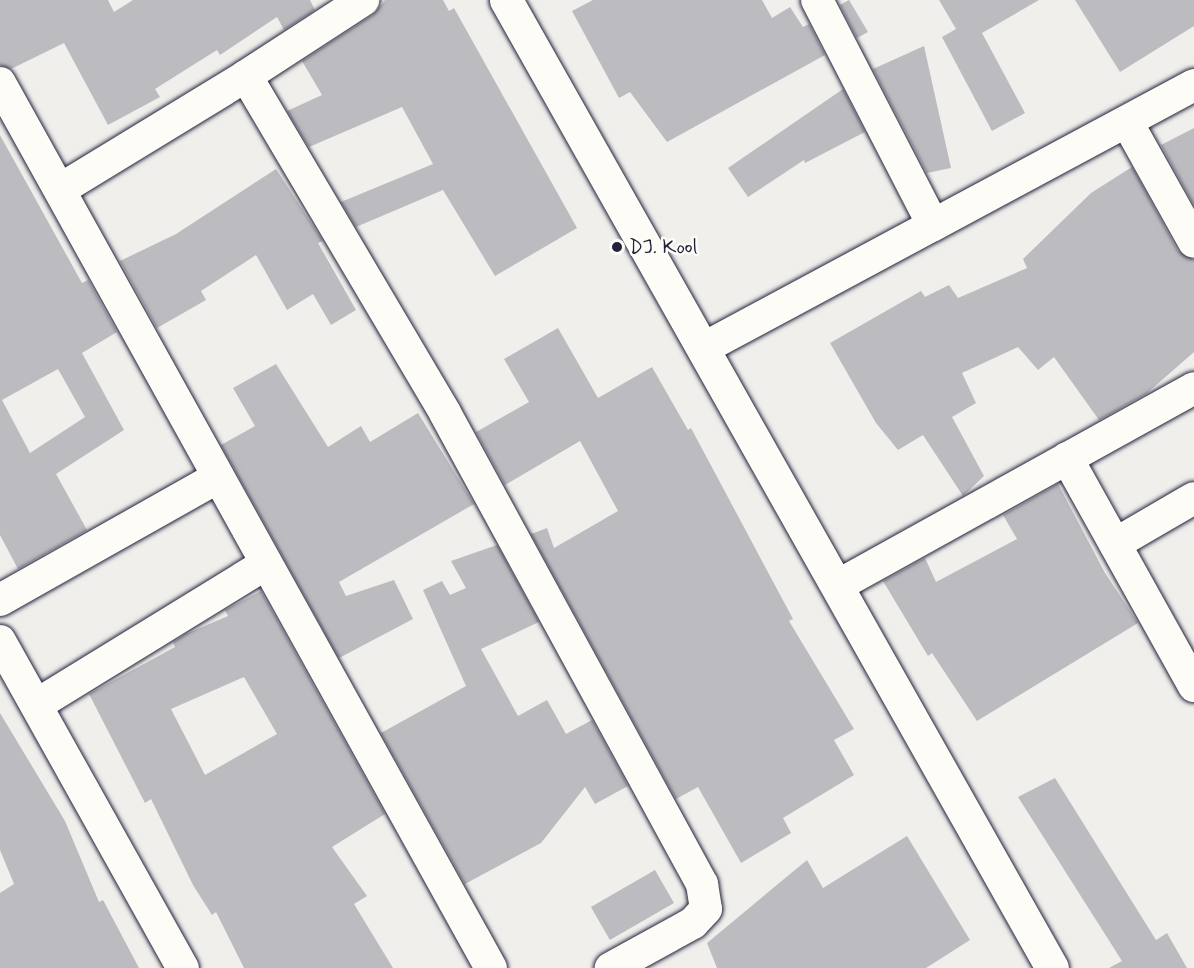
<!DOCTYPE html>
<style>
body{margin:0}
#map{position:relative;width:1194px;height:968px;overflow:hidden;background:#f0efec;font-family:Mynerve,sans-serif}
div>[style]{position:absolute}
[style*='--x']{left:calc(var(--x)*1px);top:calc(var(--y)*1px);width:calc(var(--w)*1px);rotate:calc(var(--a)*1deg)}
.building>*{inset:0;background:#bcbcc0;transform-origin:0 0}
.roads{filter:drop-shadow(0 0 2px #22223b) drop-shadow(0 0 2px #22223b)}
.minor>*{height:32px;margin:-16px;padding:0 16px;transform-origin:16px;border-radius:16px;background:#fdfcf7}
.tertiary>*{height:33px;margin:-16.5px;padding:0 16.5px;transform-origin:16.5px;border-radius:16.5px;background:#fdfcf7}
.dots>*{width:16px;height:16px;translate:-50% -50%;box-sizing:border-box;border:3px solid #fdfcf7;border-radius:50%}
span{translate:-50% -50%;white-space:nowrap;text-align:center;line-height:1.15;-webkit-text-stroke:5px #fdfcf7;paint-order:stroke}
.poi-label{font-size:20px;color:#22223b}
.left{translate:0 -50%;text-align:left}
</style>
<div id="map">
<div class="building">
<i style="clip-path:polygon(0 0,108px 0,114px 12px,133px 0,310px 0,315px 10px,284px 30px,277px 17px,220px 55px,217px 50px,155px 89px,160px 97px,108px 125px,64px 43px,11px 69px,0 65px)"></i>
<i style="clip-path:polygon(385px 0,443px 0,449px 11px,454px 8px,577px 228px,495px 276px,443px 190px,356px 227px,341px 202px,433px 164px,402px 107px,309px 147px,287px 111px,322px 95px,302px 61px,373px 15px)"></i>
<i style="clip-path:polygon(593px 0,762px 0,772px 18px,790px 7px,803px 27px,809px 24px,825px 55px,667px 142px,630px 92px,619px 98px,572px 11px)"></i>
<i style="clip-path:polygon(849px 0,868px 32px,857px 38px,840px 5px)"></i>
<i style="clip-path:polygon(939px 0,1039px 0,982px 33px,1025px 113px,992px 131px,942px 37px,956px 29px)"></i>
<i style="clip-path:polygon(1075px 0,1194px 0,1194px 26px,1120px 72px)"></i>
<i style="clip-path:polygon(924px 46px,951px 168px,927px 173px,873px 69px)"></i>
<i style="clip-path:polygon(843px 89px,865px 132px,805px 163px,804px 160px,748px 197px,728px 168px)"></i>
<i style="clip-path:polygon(1194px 128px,1194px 205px,1161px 145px)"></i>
<i style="clip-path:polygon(evenodd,0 135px,82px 283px,88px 280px,117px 332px,82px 353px,124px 430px,56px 474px,87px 530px,18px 569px,0 535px,0 135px,58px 369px,85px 417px,30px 453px,2px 400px,58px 369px)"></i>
<i style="clip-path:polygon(1132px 167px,1178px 251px,1194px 260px,1194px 352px,1146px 394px,1099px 420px,1054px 357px,1038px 370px,1018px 347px,962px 373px,976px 403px,952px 417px,984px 476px,963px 496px,923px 435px,898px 450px,876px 423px,830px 343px,921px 291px,925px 297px,949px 285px,958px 298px,1027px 268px,1023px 259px,1091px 193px)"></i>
<i style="clip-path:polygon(276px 169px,323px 241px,318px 243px,356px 310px,331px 325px,313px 294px,287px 310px,256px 255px,201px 291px,206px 300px,157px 328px,120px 261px,176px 234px)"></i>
<i style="clip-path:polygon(558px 328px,598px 398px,652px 367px,688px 430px,691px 428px,793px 619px,789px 621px,854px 729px,834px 740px,854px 775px,783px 818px,791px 833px,741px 863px,698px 787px,676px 799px,531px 534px,547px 528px,554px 548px,618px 511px,580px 441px,505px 485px,476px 432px,529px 402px,504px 359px)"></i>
<i style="clip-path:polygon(276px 364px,328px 447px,361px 426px,370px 442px,418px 413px,474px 504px,339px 582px,346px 596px,394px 580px,413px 619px,339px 658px,221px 445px,255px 426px,233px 388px)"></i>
<i style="clip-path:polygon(1058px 484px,1105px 573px,1138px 623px,977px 721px,932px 653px,928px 656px,883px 581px,925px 558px,936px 582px,1017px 539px,1003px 515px)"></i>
<i style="clip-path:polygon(497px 545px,539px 622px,481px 649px,518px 716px,547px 700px,566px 734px,592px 720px,628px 786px,595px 804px,585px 787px,541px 843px,465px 884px,381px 733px,466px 686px,423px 590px,442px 581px,450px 595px,466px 588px,451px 561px)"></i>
<i style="clip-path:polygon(evenodd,261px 591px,385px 814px,332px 847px,367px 896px,354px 904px,393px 968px,244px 968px,216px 912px,212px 915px,193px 885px,151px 799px,145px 803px,89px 694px,175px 647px,173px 642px,186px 634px,228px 616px,225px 610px,261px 591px,244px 677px,277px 734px,205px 775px,171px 709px,244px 677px)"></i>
<i style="clip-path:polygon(0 713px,65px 821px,99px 902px,103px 900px,139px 968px,0 968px,0 893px,14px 884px,0 850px)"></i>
<i style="clip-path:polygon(1055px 778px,1156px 940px,1167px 933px,1187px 968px,1109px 968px,1122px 961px,1018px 797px)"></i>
<i style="clip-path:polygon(907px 836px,970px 940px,926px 968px,717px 968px,707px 943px,807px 860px,823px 888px)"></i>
<i style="left:655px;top:870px;width:38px;height:74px;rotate:60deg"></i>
</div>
<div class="roads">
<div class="minor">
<i style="--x:817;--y:0;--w:253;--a:62.7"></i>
<i style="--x:246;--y:76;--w:140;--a:-33"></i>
<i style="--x:0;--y:83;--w:1012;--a:60.98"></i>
<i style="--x:1127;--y:122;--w:137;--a:60.8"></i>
<i style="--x:61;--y:189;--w:217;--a:-31.4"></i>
<i style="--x:246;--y:76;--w:391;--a:59.4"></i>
<i style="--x:445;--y:413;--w:537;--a:61.38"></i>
<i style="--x:702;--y:884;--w:25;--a:81"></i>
<i style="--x:706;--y:909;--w:19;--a:133"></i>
<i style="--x:693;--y:923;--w:94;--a:151.2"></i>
<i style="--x:704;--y:348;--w:556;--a:-28.22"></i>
<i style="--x:1067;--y:458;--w:261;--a:60.9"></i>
<i style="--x:1115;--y:544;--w:91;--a:-30.2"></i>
<i style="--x:837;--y:586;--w:408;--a:-29"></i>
<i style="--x:0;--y:600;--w:250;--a:-29.4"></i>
<i style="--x:0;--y:641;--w:375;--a:60.8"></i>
<i style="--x:38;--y:704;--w:268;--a:-31.6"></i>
</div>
<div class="tertiary">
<i style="--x:506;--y:0;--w:1111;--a:60.57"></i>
</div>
</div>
<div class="dots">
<i style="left:617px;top:247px;background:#22223b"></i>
</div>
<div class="poi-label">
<span class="left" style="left:629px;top:247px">DJ. Kool</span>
</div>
</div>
